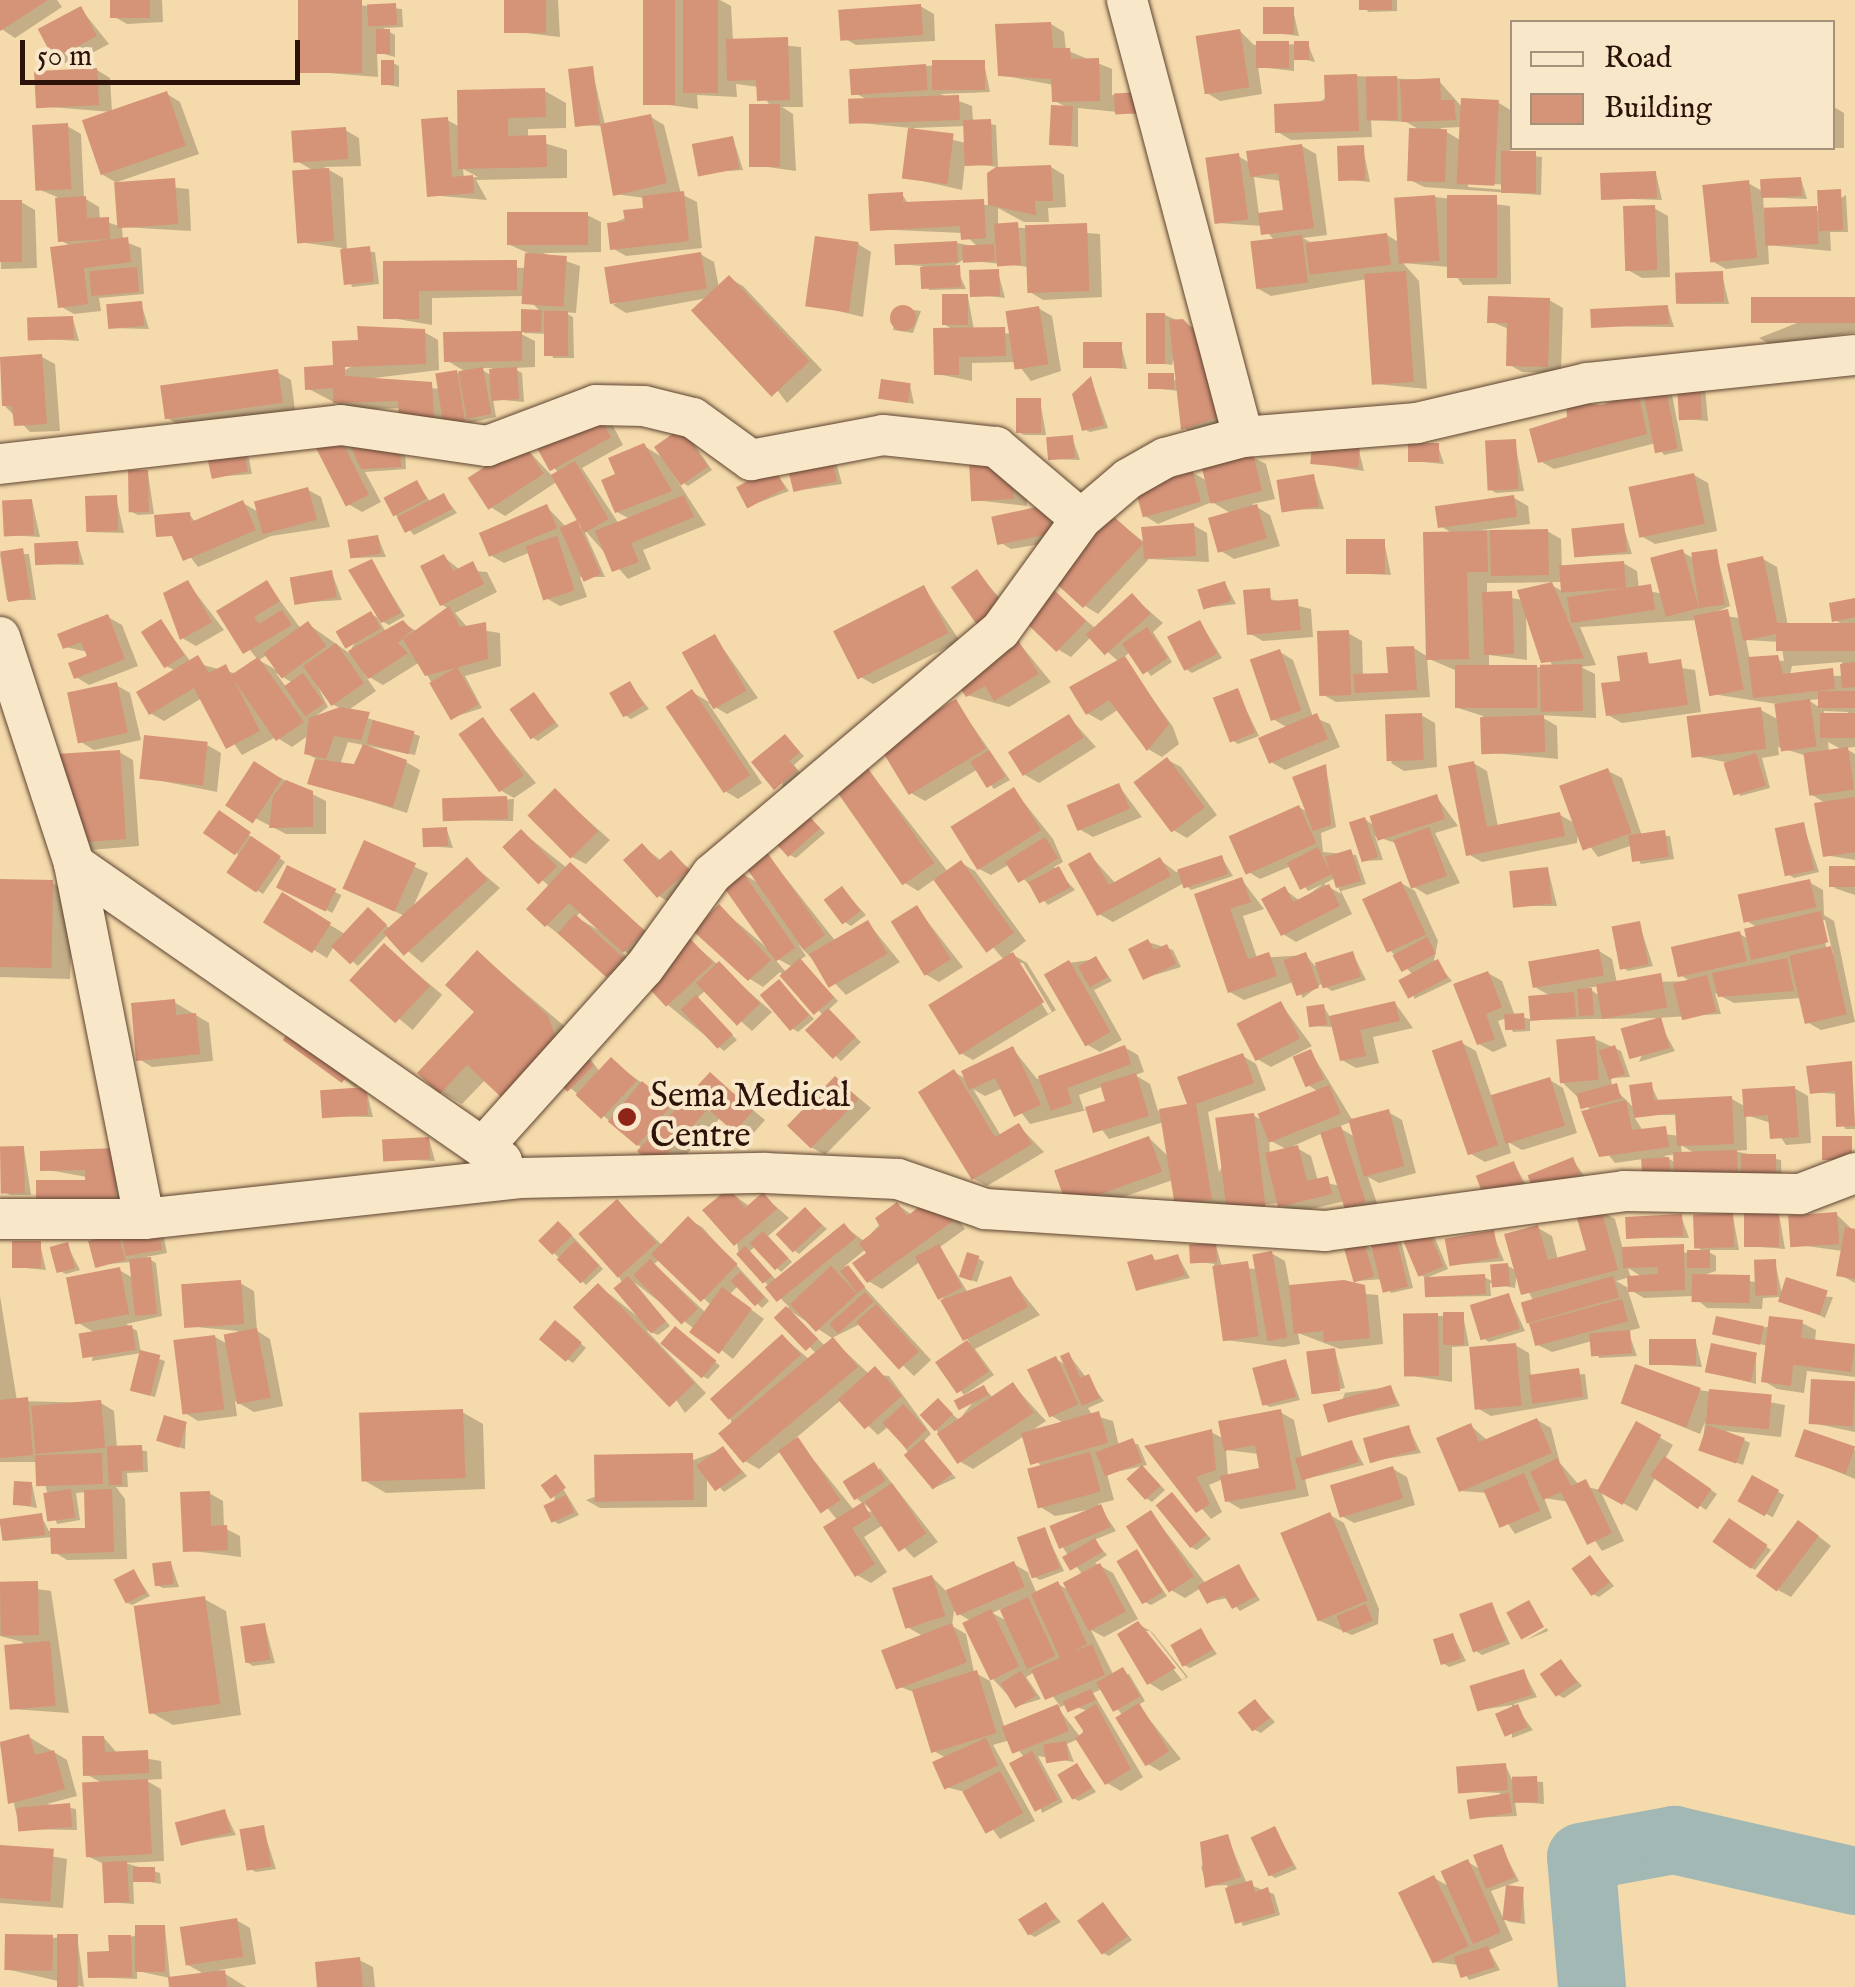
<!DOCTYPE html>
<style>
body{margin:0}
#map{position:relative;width:1855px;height:1987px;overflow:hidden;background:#f5daab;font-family:"IM FELL English",serif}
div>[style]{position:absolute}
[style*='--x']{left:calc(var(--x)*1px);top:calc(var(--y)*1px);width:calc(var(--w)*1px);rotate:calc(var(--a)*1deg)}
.shadow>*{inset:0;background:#0003;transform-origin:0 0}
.river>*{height:68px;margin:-34px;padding:0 34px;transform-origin:34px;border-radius:34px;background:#a2b8b5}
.building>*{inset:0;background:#d59378;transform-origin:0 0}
.round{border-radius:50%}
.roads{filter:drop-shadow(0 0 2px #5e4431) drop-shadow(0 0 2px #5e4431)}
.minor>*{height:40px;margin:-20px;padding:0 20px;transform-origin:20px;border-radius:20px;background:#f8e7c8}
.dots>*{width:28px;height:28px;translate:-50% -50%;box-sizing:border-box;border:5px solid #f8e7c8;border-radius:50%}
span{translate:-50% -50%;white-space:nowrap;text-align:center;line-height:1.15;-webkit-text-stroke:8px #f8e7c8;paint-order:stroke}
.poi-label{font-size:35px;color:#2c1208}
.left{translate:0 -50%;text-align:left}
.legend{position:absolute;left:1510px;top:20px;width:325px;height:130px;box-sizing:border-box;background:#f8e7c8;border:2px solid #a6927b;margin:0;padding:12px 18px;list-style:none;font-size:30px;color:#2c1208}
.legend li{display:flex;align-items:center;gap:20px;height:50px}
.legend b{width:50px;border:2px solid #a6927b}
.scale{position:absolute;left:20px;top:40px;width:280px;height:45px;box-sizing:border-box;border:5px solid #2c1208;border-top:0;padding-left:12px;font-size:30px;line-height:35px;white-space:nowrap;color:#2c1208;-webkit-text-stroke:8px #f8e7c8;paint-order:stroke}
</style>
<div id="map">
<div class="shadow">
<i style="clip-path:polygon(0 0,57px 0,62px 7px,15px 38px,0 28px)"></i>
<i style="clip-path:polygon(112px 0,162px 0,163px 22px,127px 24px,113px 16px)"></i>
<i style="clip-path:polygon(301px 0,402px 9px,403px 27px,383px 28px,395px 35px,395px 57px,377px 52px,378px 77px,304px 71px)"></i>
<i style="clip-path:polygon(507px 0,558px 0,560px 37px,508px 31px)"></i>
<i style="clip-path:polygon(645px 0,720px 0,731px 6px,733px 41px,801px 47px,803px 107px,782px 107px,793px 114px,796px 171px,754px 165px,770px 106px,759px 87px,736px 84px,737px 97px,697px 95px,698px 109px,655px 103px)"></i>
<i style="clip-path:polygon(1362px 0,1397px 0,1397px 11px,1368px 12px)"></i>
<i style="clip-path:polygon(920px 6px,934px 14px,935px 41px,856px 45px,842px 37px)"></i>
<i style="clip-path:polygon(81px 9px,109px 44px,69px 65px,55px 57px)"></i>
<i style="clip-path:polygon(1293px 10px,1299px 36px,1266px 32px)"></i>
<i style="clip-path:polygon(1051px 24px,1064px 32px,1066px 50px,1112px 69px,1112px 95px,1141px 94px,1147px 115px,1078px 108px,1078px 147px,1053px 144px,1068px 108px,1055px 101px,1054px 85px,1000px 75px)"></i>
<i style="clip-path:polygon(1240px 31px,1254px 45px,1308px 44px,1315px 62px,1294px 57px,1294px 71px,1258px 67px,1262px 94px,1220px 101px,1207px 93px)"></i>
<i style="clip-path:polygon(393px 63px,399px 66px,399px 87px,383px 84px)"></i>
<i style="clip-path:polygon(evenodd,984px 63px,990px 92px,940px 94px,972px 106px,973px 122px,996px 125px,998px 167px,965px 163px,962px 190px,905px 177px,911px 128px,851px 122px,870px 101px,853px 92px,925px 66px,984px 63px,966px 126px,966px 143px,914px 131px,914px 128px,966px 126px)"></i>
<i style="clip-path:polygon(592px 69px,605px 125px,651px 117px,664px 125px,681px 194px,697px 202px,702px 248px,626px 256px,612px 248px,609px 225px,646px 209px,645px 198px,615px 194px,603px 126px,578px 125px)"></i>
<i style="clip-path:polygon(97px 70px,110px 78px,112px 112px,38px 106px)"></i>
<i style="clip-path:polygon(evenodd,1356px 76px,1439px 81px,1462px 107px,1499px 103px,1512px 111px,1510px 154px,1542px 157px,1541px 195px,1424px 187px,1410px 180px,1422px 131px,1406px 122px,1371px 120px,1372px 137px,1291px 140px,1278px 132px,1356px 76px,1461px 127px,1460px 140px,1440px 128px,1461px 127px,1356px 76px,1468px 182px,1507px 185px,1507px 190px,1468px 187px,1468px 182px)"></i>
<i style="clip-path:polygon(evenodd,545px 91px,566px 103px,566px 128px,528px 129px,528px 138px,567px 150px,567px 178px,476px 180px,487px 200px,430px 195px,447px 120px,460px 127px,545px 91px,463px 169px,478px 177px,464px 178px,463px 169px)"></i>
<i style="clip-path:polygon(167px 94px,180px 102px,199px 154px,117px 182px,189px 189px,191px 231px,122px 227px,123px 241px,141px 248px,144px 294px,99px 298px,101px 311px,74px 314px,60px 306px,72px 247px,60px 240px,57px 197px,38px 189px,67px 126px,81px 134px,84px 198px,99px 207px,100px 220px,119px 226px,117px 183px,103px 175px)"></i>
<i style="clip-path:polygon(1832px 106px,1844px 113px,1844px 148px,1781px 148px,1832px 148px)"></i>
<i style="clip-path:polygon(345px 130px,359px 138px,361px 166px,324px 167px,343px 178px,347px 251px,375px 252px,379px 284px,352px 287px,342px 248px,299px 242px,314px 171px,295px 160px)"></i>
<i style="clip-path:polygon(733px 138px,743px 170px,699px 173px)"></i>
<i style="clip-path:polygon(evenodd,1302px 146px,1316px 154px,1327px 235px,1303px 238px,1310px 242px,1387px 235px,1400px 243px,1435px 197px,1510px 206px,1511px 284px,1463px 285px,1449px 267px,1403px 263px,1419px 281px,1427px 389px,1376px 384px,1367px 279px,1271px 296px,1257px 288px,1275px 241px,1262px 226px,1218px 223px,1238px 156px,1250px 163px,1302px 146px,1254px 177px,1281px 181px,1286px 212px,1259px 215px,1254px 177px)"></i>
<i style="clip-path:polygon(1363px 148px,1370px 182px,1340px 179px)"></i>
<i style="clip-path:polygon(1051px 167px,1064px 175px,1066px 207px,1048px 208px,1049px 222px,1024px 222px,998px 208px,998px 226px,1100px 234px,1102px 297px,1043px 300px,1030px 292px,1029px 267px,963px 260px,955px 265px,966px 289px,929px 290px,922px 266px,898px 264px,957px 243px,978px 247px,963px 233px,872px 229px,902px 194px,909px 205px,990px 205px)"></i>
<i style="clip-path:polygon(1656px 174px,1662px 200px,1603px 198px)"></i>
<i style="clip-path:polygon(1801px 179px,1807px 199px,1763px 197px,1764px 211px,1821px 211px,1846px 195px,1848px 232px,1830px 232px,1831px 251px,1768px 245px,1769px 264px,1726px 269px,1712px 261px,1748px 183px,1762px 191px)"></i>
<i style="clip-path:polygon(21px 202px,35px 210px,37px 268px,1px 269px,0 203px)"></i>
<i style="clip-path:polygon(1654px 208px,1668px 216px,1670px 277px,1642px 278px,1628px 270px)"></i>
<i style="clip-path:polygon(587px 215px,601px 222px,601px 252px,543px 253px,580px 266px,576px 313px,564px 312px,573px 317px,574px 358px,553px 358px,547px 334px,524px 333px,524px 312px,541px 312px,525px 296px,432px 298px,432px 325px,386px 317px,385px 264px,527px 268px,528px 253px,510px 245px)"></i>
<i style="clip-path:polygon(858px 244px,871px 252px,863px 317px,809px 304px)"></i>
<i style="clip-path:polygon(700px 254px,714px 262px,719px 288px,729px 278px,743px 286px,822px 370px,787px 403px,708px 298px,626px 313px,613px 305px)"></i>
<i style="clip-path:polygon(998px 272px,1005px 298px,979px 295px)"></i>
<i style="clip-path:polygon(1722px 274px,1729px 304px,1680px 304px)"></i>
<i style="clip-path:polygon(968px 297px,974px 330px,1011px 334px,1038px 308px,1052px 316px,1061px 371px,1031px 381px,1016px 362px,972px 363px,972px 381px,937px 374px,955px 331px,944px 324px)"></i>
<i style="clip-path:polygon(1549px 300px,1563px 308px,1561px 373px,1522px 372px,1508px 364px,1509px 329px,1489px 321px)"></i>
<i style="clip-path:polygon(1855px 300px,1855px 332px,1773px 346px,1759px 338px)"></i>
<i style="clip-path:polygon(141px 303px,149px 329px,111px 328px)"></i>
<i style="clip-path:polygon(898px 308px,921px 311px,913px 333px,893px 330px)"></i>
<i style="clip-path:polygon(1668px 308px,1674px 327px,1593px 326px)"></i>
<i style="clip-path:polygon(1165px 315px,1197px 329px,1229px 426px,1197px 436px,1184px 428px,1179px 391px,1151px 388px,1178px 379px,1175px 353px,1172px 365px,1150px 362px)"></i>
<i style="clip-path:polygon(73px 319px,79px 341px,30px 338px)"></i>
<i style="clip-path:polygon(evenodd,424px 332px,438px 340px,439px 370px,358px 380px,440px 389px,438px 375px,466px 372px,446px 360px,521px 334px,535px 341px,535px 367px,513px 368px,522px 373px,524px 402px,493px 399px,496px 417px,470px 423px,415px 425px,401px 408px,349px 410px,307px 388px,424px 332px,479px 368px,492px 368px,492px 376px,479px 368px)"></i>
<i style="clip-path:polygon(1121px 345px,1127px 369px,1086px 366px)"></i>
<i style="clip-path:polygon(42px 357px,55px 364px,60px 431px,30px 432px,4px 405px)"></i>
<i style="clip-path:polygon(277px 372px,291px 380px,295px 410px,181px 426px,167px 418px)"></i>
<i style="clip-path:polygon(1091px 379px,1108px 428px,1090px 432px,1084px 429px)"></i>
<i style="clip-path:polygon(910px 385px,914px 404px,881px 397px)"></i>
<i style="clip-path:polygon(1680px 386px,1705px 388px,1708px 421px,1683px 419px)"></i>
<i style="clip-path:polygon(1671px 390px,1683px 451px,1664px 455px,1656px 443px,1554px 469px,1540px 461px,1602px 408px)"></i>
<i style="clip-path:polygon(1040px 400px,1046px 435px,1024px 435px,1018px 432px)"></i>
<i style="clip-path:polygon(611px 422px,623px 445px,582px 468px,619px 524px,630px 519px,617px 512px,618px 476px,644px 446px,662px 457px,706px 525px,643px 550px,651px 569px,628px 579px,583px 528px,605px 577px,580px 577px,587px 597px,560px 606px,546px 598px,531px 552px,504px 563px,490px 555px,547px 507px,566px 527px,586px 528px,558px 481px,505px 516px,492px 508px,523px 445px,553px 477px,559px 474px,539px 448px)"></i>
<i style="clip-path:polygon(688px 435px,712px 470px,688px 486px,682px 482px)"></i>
<i style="clip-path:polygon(1072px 437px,1080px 460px,1050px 459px)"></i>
<i style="clip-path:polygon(339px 439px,354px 449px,405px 450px,406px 469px,365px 472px,381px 502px,362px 512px,348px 504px)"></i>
<i style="clip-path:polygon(1515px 442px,1524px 491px,1496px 493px,1490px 489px)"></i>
<i style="clip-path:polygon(1438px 446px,1444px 464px,1411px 461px)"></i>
<i style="clip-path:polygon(247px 449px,252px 474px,214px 477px)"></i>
<i style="clip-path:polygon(1359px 451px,1364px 471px,1313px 463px)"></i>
<i style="clip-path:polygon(1252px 457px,1266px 464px,1275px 499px,1252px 504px,1270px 515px,1280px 546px,1234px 559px,1221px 551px,1232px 514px,1212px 502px,1158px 524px,1145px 516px,1192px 472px,1207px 481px)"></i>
<i style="clip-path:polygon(835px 458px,842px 484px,795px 491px)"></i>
<i style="clip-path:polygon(774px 470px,789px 491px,749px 506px)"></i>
<i style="clip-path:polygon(1025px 471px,1027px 506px,974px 500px)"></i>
<i style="clip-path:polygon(148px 473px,154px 514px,138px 515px,132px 512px)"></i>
<i style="clip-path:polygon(1694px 475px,1708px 483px,1717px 531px,1655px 544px,1641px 536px)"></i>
<i style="clip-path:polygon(1314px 477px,1324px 509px,1283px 510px)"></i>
<i style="clip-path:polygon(417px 483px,431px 503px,444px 496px,457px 513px,414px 535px,395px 514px)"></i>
<i style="clip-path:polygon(308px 490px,321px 497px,330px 527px,271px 536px,198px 567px,174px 535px,159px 536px,190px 515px,196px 523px,243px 503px,260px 513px)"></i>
<i style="clip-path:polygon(116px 497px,124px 533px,90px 532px)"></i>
<i style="clip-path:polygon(evenodd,1514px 498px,1528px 506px,1530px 524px,1481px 530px,1547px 531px,1561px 539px,1562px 570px,1623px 563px,1637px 571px,1639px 589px,1663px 594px,1682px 552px,1695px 559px,1716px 551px,1730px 606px,1711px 614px,1740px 618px,1763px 559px,1777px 567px,1790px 637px,1847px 627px,1835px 620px,1855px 601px,1855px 747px,1845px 748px,1855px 754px,1855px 860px,1825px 855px,1827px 804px,1812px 795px,1807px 756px,1778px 747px,1779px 755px,1762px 758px,1770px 788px,1740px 796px,1725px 762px,1695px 756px,1761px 710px,1779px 720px,1777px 704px,1712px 694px,1698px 620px,1580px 627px,1596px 665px,1581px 667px,1595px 674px,1596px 718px,1538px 715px,1557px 726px,1558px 759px,1484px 752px,1483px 716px,1458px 708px,1457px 671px,1427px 658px,1430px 697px,1336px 702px,1322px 694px,1348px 633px,1362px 641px,1363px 676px,1390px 675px,1414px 648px,1428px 657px,1454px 534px,1440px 526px,1514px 498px,1563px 582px,1564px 592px,1551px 585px,1523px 600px,1487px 594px,1487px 583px,1563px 582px,1514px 498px,1526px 613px,1553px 667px,1489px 668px,1489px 655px,1527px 660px,1526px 613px,1514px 498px,1746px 640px,1781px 642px,1784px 661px,1750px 660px,1746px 640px,1514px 498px,1842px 662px,1843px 676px,1790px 675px,1792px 666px,1842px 662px,1514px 498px,1821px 699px,1822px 709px,1808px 700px,1821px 699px,1514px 498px,1824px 711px,1848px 712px,1848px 717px,1825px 720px,1824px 711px,1514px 498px,1828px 742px,1843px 750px,1829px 752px,1828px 742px)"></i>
<i style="clip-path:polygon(32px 501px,40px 537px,7px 535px)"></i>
<i style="clip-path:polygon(1046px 508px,1064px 540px,1011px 549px,998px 541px)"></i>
<i style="clip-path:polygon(1111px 516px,1145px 543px,1193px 525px,1207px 533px,1209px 562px,1149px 559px,1098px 614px,1085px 606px)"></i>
<i style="clip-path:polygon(1623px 525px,1632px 554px,1577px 557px)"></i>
<i style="clip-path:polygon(378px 537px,386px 557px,352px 558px)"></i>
<i style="clip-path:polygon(1384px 541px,1391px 575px,1349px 573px)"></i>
<i style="clip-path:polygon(78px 544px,84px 565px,38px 564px)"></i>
<i style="clip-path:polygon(0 554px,29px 554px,36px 600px,7px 600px)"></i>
<i style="clip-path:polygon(evenodd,444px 557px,460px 570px,487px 572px,497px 592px,455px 613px,468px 628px,500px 633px,501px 666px,465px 676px,482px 708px,451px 718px,420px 662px,383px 685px,364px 674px,376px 691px,347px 711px,420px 736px,415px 755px,348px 742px,340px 765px,406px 762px,420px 770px,407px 813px,310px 782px,318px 760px,306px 753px,309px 735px,292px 747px,276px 737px,242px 755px,202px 698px,164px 721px,150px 713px,176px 671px,166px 666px,161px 622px,191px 662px,238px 674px,258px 660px,220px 612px,267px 583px,301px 629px,308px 624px,349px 653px,371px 614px,382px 620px,372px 562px,405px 616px,389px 625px,378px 619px,386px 632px,403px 623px,418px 632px,449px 609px,442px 605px,444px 557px,267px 655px,278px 671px,259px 660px,267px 655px,444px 557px,276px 673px,293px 683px,286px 687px,276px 673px,444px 557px,311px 673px,332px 704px,342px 709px,313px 718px,328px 707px,311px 673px)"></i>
<i style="clip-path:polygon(977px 572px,1018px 619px,996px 634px)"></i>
<i style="clip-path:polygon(332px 573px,342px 600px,296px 603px)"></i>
<i style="clip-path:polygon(188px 583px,224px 630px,196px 646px,182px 638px)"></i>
<i style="clip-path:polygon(1225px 583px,1236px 604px,1205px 608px)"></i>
<i style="clip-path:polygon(924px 588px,960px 641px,873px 684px,859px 676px)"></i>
<i style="clip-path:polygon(1052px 591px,1095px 628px,1132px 596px,1163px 623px,1153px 632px,1172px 662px,1151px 676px,1131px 651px,1123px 658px,1173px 727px,1179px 744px,1162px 757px,1181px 767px,1217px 815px,1187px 838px,1173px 830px,1167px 760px,1148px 749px,1119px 709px,1101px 721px,1087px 713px,1118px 661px,1091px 637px,1071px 657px,1057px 649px)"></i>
<i style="clip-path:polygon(1246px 593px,1311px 609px,1313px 637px,1263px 641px,1249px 633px)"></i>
<i style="clip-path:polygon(108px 617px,122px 625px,138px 666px,89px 685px,76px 677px,88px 652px,65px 647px)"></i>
<i style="clip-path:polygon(1200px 622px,1222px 658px,1192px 673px,1186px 669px)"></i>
<i style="clip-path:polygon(715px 637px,758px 698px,727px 714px,708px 703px,762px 783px,738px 799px,725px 791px,692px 692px,712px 704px)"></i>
<i style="clip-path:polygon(1015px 638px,1051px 682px,1009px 707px,967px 695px)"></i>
<i style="clip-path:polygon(1280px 652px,1293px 660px,1313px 717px,1330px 724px,1340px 747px,1285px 770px,1271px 762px,1288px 728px,1273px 719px)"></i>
<i style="clip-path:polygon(1620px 659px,1695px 670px,1701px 712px,1622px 723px,1608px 715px,1623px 683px)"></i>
<i style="clip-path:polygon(630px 684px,649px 709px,631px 719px,625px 715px)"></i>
<i style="clip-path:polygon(116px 685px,130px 693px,141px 740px,94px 750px,81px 742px)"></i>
<i style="clip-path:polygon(1237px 691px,1259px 736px,1238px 744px,1232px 740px)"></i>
<i style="clip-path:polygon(534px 695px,559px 726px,538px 741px,532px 737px)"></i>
<i style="clip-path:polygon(956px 702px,1010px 780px,994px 789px,978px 769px,925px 801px,911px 793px)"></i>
<i style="clip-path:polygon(1421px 715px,1435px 723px,1437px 767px,1404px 771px,1391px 763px)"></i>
<i style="clip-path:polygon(1069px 717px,1096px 747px,1039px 783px,1025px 775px)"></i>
<i style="clip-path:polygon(483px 720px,536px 783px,514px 798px,500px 790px)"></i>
<i style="clip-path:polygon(785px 737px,804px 756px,794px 765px,801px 774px,782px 791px)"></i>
<i style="clip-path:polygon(207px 745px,221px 753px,217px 792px,142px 777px)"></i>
<i style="clip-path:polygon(119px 752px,133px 760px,139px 846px,90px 850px,77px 842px)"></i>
<i style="clip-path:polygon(evenodd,858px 757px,948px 872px,961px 863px,975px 871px,1026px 941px,1010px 953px,1027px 963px,1056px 1010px,973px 1060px,959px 1052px,1004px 960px,935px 879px,918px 891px,905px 883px,858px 757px,1017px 963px,1023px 963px,1052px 1012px,1048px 1014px,1017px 963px)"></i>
<i style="clip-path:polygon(1473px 763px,1487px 771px,1498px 827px,1560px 815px,1576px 824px,1608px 771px,1622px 778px,1642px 836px,1670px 836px,1674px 859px,1641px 864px,1630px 846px,1598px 857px,1578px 830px,1577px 843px,1482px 862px,1468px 854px)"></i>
<i style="clip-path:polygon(255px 765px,326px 801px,326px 834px,286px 834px,230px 805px)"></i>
<i style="clip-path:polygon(evenodd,1326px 767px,1336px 827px,1321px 833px,1323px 852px,1356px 855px,1366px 884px,1341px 891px,1352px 914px,1296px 942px,1283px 934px,1284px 889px,1300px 901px,1323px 884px,1308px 891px,1291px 866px,1260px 879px,1247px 871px,1299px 807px,1309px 813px,1326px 767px,1335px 878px,1341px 894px,1324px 884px,1335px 878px)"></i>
<i style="clip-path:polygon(1119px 786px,1142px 817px,1093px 837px,1079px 829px)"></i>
<i style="clip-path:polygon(1014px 790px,1053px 839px,1063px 862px,1054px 867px,1075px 890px,1048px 905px,1010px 864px,991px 875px,977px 868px)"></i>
<i style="clip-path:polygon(556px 792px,610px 840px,586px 864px,572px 857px)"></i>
<i style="clip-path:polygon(1436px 796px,1458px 826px,1435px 833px,1460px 883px,1427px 895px,1414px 887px,1398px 844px,1375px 836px,1383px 860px,1364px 861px,1364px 819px,1375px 826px)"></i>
<i style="clip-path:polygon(514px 799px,513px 821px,445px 820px,445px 802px)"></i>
<i style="clip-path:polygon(219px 813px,285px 862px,263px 894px,230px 872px,239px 858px)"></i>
<i style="clip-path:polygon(806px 813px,825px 833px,796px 858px,790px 855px)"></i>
<i style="clip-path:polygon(1803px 824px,1819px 872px,1794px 878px,1788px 874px)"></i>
<i style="clip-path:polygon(447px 830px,453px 848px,426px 846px)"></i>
<i style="clip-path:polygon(evenodd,527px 836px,657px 940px,638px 959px,616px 946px,636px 967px,620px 983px,547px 925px,550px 887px,506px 847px,527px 836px,581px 911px,600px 931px,576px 917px,581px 911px)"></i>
<i style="clip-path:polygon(365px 844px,428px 873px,410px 914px,467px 860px,500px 888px,422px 963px,388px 934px,358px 966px,334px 946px,327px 958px,267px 921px,282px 896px,345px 934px,374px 913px,392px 931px,407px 917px,359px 895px)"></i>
<i style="clip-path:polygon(642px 846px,662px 861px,671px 853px,701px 879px,672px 904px,659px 896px)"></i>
<i style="clip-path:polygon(evenodd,762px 848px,837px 943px,868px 923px,900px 962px,846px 995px,798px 944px,806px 956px,799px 960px,838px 1001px,827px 1011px,861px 1042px,841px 1061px,808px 1030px,824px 1016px,780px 972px,763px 987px,750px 979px,719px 907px,773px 953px,741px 873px,762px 885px,762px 848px,772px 956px,793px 967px,786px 972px,772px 956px)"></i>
<i style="clip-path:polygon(1090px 855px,1116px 884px,1160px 860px,1176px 872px,1222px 858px,1233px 876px,1191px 890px,1184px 883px,1113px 922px,1099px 914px)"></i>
<i style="left:288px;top:868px;width:60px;height:20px;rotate:27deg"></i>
<i style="clip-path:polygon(1548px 869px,1557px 906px,1516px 906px)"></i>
<i style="clip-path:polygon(1855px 869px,1855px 895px,1834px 888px)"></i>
<i style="clip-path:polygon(1242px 880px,1264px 909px,1243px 916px,1257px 958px,1306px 955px,1315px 966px,1353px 954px,1366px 980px,1332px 991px,1321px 984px,1303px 998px,1293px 982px,1244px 1000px,1230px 992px,1197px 896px)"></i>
<i style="clip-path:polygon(0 882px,52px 883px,73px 895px,70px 979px,0 977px)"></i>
<i style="clip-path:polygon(evenodd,1809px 882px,1823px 890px,1824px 915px,1834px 921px,1855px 1022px,1821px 1030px,1807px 1022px,1801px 998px,1734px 1003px,1715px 993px,1721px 1014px,1657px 1018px,1675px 1051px,1639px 1062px,1656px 1018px,1533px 1020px,1551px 996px,1536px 988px,1599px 951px,1612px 959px,1617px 983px,1690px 981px,1680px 975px,1740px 934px,1750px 940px,1758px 928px,1747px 921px,1809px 882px,1820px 920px,1825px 920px,1833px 954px,1828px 955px,1820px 920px,1809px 882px,1599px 986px,1600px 996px,1588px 988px,1599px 986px)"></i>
<i style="clip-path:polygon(1401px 883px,1415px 891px,1438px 941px,1434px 960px,1452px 981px,1414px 999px,1413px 975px,1389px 949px)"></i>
<i style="clip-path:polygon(842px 889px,866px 915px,851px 926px,845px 922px)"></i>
<i style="clip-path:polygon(917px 908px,963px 967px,939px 982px,925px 974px)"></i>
<i style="clip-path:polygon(1639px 923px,1653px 966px,1628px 971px,1622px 967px)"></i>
<i style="clip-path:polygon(685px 936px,772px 1012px,752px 1031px,706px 990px,697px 998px,737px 1040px,724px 1051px,668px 1005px)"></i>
<i style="clip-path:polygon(1148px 942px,1173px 950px,1181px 967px,1145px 978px)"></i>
<i style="left:384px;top:946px;width:76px;height:46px;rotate:40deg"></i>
<i style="clip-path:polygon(478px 953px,569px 1030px,600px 1072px,611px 1060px,678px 1110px,711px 1075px,765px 1120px,749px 1138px,721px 1117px,670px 1172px,554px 1074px,523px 1107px,486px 1079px,462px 1104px,441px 1092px,477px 1012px)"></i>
<i style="clip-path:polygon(1096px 959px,1112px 981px,1094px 990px,1122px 1040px,1100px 1052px,1086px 1044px,1069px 963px)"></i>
<i style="clip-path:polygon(1488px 973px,1502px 981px,1515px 1016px,1530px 1019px,1530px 1031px,1513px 1032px,1507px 1018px,1498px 1021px,1507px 1046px,1493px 1052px,1479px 1044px)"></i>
<i style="clip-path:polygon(779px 982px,814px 1019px,798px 1032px,792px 1028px)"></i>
<i style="clip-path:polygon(174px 1002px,209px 1023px,213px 1061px,152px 1067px,139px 1059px)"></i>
<i style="clip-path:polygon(1395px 1003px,1413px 1028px,1373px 1037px,1379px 1063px,1356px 1068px,1342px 1060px,1334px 1027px,1311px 1026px,1324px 1007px,1331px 1019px)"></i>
<i style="clip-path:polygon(1281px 1004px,1312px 1046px,1271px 1067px,1257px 1059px)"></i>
<i style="clip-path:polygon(286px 1039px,369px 1072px,356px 1088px)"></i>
<i style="clip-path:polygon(evenodd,1595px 1039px,1621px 1051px,1630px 1077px,1611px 1078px,1612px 1086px,1635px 1109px,1651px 1085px,1659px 1102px,1732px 1099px,1746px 1107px,1794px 1088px,1808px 1096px,1811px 1143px,1786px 1145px,1771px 1123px,1746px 1115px,1747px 1150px,1733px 1151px,1781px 1160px,1782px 1188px,1691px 1195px,1643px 1159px,1615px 1163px,1588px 1129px,1584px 1113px,1592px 1111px,1563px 1083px,1595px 1039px,1633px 1115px,1678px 1115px,1679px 1136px,1643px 1131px,1633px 1115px,1595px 1039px,1681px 1145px,1696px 1154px,1682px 1155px,1681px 1145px,1595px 1039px,1676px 1154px,1676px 1163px,1664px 1156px,1676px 1154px)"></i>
<i style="clip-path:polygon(1462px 1043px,1476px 1051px,1492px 1098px,1550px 1080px,1563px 1088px,1577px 1133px,1522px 1150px,1508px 1142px,1511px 1153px,1485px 1162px,1471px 1154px)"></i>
<i style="clip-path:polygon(evenodd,1124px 1047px,1138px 1055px,1144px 1072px,1135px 1075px,1150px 1084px,1158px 1111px,1190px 1106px,1243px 1056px,1256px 1064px,1266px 1090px,1208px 1112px,1219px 1172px,1253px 1115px,1263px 1121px,1319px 1092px,1308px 1085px,1311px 1052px,1353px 1121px,1388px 1112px,1402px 1120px,1416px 1173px,1379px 1183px,1368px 1177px,1379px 1209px,1360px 1215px,1345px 1201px,1294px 1213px,1276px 1203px,1191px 1212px,1173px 1180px,1082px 1211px,1056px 1170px,1149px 1138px,1170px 1158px,1164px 1122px,1109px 1139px,1087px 1110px,1030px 1124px,1003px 1088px,985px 1096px,973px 1089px,1001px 1136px,1019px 1126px,1044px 1152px,987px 1186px,974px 1179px,954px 1072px,968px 1080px,1013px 1049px,1037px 1079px,1124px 1047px,1104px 1086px,1108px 1103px,1084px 1110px,1079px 1095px,1104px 1086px,1124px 1047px,1351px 1122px,1355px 1137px,1338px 1127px,1351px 1122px,1124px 1047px,1323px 1133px,1340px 1186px,1318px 1181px,1311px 1156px,1293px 1146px,1323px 1133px,1124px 1047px,1269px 1140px,1288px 1150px,1270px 1155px,1269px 1140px)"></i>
<i style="clip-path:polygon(1851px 1064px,1855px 1129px,1845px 1129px,1837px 1094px,1812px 1092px)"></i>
<i style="clip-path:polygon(836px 1079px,871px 1108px,825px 1155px,811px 1147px)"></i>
<i style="clip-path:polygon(366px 1089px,373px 1117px,324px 1116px)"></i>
<i style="clip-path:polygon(429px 1139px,435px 1161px,385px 1159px)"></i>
<i style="clip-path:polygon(24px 1149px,31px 1195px,10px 1195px,4px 1192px)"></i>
<i style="clip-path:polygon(116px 1150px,129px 1211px,87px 1177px,43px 1169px)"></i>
<i style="clip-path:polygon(1573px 1160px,1585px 1177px,1542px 1194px)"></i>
<i style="clip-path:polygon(1514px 1164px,1528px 1188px,1480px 1177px)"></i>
<i style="clip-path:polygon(729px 1191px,750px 1207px,763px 1195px,789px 1218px,768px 1236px,792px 1262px,781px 1272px,756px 1246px,750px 1251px,778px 1282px,844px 1226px,864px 1241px,898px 1205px,912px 1215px,949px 1206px,965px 1229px,940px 1247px,968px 1293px,1011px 1279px,1040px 1315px,975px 1349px,994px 1375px,964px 1395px,939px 1363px,969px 1342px,921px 1261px,882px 1289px,868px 1281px,866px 1249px,845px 1266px,931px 1360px,914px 1376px,860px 1324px,832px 1338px,792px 1312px,826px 1347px,833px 1340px,869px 1374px,889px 1376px,931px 1434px,923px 1442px,956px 1478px,934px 1488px,889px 1426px,878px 1435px,841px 1400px,796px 1438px,854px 1510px,875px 1512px,857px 1499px,880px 1468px,938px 1542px,914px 1558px,883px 1525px,864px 1537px,887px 1572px,871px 1583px,857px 1575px,838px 1521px,781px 1451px,759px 1469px,745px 1461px,730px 1418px,783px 1337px,810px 1360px,817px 1354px,778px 1318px,789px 1307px,739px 1255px)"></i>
<i style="clip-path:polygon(evenodd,618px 1202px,663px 1246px,688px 1219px,702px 1227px,769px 1301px,762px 1308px,738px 1286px,730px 1294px,764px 1319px,733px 1359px,634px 1282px,670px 1326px,658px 1335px,646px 1330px,706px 1393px,685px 1413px,599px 1286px,642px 1320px,618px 1275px,618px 1202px,660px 1259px,711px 1305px,705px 1312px,654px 1264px,660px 1259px)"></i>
<i style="clip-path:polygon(806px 1210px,827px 1229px,799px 1254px,794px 1250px)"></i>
<i style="clip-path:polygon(evenodd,1601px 1211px,1615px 1219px,1623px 1250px,1693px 1253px,1707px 1253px,1696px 1247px,1733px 1216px,1739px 1250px,1705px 1250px,1716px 1256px,1716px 1271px,1698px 1277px,1757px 1282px,1775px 1262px,1782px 1294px,1833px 1297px,1825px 1318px,1782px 1297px,1763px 1298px,1762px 1309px,1707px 1308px,1693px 1296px,1644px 1298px,1627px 1288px,1640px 1328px,1628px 1331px,1637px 1356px,1599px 1358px,1592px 1341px,1552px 1352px,1538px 1345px,1527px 1320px,1533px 1300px,1517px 1271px,1515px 1288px,1490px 1283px,1491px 1296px,1428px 1297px,1484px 1277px,1494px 1282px,1508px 1266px,1517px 1271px,1538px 1228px,1552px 1236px,1558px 1260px,1589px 1252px,1601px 1211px,1628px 1268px,1644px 1278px,1631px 1278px,1628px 1268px,1601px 1211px,1630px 1277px,1630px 1289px,1616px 1281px,1630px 1277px)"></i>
<i style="clip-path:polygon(1779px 1214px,1785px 1249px,1746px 1246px)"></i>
<i style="clip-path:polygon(1837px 1215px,1855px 1232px,1855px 1283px,1839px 1274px,1843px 1251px,1791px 1244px)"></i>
<i style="clip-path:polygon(1681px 1216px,1689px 1238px,1628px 1238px)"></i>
<i style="clip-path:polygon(564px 1227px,603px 1269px,586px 1285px,553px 1252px)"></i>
<i style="clip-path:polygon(1431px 1229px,1448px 1269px,1426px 1278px,1421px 1275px)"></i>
<i style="clip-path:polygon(163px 1233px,167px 1253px,146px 1257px,156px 1263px,162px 1316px,126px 1324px,137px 1331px,141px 1353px,165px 1361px,155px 1397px,137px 1392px,141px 1353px,92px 1361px,95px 1333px,77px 1322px,119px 1270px,133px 1278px,132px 1262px,96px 1265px,91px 1241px)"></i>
<i style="clip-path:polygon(1493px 1233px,1504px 1261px,1452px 1265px)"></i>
<i style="clip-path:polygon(1401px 1241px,1413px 1288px,1391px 1293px,1383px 1279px,1357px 1281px,1363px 1244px,1375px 1251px,1373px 1242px)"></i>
<i style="clip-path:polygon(40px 1244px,46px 1270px,15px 1267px)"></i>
<i style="clip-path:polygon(67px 1245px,80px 1270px,66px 1274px,60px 1271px)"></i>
<i style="clip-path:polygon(1216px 1246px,1222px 1267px,1257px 1269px,1271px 1253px,1285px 1261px,1290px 1288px,1378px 1295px,1383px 1344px,1340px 1349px,1298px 1333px,1300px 1344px,1283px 1347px,1225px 1340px,1214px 1264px,1192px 1261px)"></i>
<i style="clip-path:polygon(1178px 1256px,1190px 1278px,1138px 1290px,1130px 1264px)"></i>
<i style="clip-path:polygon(978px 1258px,984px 1262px,977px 1282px,967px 1279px)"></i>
<i style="clip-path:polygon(240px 1283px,254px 1291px,257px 1331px,270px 1339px,283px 1406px,254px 1412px,235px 1401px,237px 1416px,198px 1421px,185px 1413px,215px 1337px,229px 1345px,238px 1331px,186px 1326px)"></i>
<i style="clip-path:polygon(0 1296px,17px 1401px,101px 1403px,114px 1411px,117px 1448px,147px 1451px,148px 1472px,127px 1473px,128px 1487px,116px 1487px,125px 1499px,127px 1559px,67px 1560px,54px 1552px,53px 1537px,4px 1541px,41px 1516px,49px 1531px,88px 1530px,86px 1492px,76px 1493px,80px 1520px,57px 1524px,38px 1462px,0 1462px)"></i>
<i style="clip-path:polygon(1509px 1296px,1525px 1331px,1489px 1342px,1483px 1338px)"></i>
<i style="clip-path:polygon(1463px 1315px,1469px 1346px,1452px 1347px,1452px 1382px,1406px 1375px,1437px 1316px)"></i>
<i style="clip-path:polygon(1802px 1323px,1816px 1330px,1815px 1342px,1855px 1347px,1855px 1377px,1807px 1371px,1804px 1393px,1777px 1389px,1764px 1381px,1768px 1346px,1715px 1333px)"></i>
<i style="clip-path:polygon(562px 1327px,586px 1348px,573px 1363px,567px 1359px)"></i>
<i style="clip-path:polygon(681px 1333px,720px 1366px,708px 1379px,702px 1376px)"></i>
<i style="clip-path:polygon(1696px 1342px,1702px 1367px,1652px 1364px)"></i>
<i style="clip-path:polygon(1515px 1345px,1529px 1353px,1531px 1378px,1585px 1374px,1588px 1399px,1491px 1416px,1477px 1408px)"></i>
<i style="clip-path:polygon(1335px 1351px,1345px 1388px,1316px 1394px,1313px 1393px)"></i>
<i style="clip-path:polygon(evenodd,1069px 1355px,1104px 1401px,1088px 1408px,1092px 1415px,1113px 1421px,1119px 1446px,1138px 1444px,1147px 1465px,1107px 1474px,1114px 1500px,1098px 1504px,1116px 1531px,1094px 1540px,1107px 1555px,1095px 1563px,1113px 1573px,1138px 1619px,1104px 1637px,1091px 1630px,1114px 1676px,1129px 1674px,1145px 1701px,1138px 1705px,1181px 1759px,1160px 1771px,1146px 1763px,1123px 1716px,1102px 1689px,1093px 1693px,1143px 1777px,1121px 1791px,1107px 1783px,1078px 1739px,1067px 1744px,1074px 1762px,1038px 1756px,1063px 1802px,1042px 1813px,1025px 1758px,1010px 1740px,993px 1745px,1035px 1821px,1000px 1839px,965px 1792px,946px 1787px,946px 1758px,934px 1751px,916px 1693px,898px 1686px,923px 1636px,907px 1627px,932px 1577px,947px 1592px,1014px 1564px,1034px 1576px,1044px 1529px,1064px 1571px,1040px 1580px,1028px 1573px,1037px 1594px,1058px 1584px,1070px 1591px,1082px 1574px,1063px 1548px,1098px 1508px,1055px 1516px,1042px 1508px,1042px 1469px,1024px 1436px,973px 1469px,959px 1461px,935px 1428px,938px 1401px,959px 1420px,984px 1388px,993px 1398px,1013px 1385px,1046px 1421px,1034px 1429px,1062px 1422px,1050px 1415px,1056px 1359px,1067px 1366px,1069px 1355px,1001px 1609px,1007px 1621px,992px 1613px,1001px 1609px,1069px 1355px,954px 1611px,971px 1621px,992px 1678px,1018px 1706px,1041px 1699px,1026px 1677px,1035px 1672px,1060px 1706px,1005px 1729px,990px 1681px,974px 1672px,966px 1634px,952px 1626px,954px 1611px,1069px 1355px,1067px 1704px,1088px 1711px,1081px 1738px,1058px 1708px,1067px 1704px)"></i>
<i style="clip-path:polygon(1756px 1355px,1756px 1384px,1707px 1371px)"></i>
<i style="clip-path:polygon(1286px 1362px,1300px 1400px,1270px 1407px,1264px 1404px)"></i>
<i style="clip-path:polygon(1855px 1383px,1855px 1432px,1812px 1423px)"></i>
<i style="clip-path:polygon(1391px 1387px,1400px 1406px,1334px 1420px,1345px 1393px,1319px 1396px)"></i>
<i style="clip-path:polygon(1700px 1390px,1785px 1405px,1781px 1437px,1726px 1431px,1750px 1443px,1743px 1465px,1702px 1450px,1705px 1422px,1700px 1434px,1624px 1403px)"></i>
<i style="clip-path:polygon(462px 1412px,483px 1424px,485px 1489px,386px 1493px,365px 1481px)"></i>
<i style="clip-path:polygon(evenodd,1280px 1412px,1294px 1420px,1302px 1458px,1352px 1443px,1364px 1465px,1305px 1479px,1309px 1496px,1241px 1509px,1227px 1501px,1223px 1479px,1209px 1485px,1222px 1512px,1211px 1519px,1149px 1448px,1211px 1432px,1224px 1439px,1280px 1412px,1226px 1450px,1259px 1454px,1262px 1470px,1228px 1477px,1226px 1450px)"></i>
<i style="clip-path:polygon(1537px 1420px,1551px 1428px,1560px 1463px,1579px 1485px,1600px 1490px,1636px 1424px,1673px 1445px,1665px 1459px,1717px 1494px,1706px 1510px,1656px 1476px,1637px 1511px,1600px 1490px,1624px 1541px,1602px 1551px,1569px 1502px,1544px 1498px,1552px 1518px,1515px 1534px,1487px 1493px,1461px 1491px,1471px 1426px,1488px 1441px)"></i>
<i style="clip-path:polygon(186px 1424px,185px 1449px,165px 1443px)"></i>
<i style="clip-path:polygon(1409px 1428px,1421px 1453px,1372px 1461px)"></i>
<i style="clip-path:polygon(1805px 1432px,1855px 1450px,1855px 1479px,1797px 1455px)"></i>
<i style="clip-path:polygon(723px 1449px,747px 1476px,724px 1492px,707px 1474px,707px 1507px,600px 1508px,586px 1500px)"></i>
<i style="clip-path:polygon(1143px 1468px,1165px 1490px,1152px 1502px,1146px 1498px)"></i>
<i style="clip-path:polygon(1393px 1469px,1407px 1477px,1415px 1505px,1354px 1523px,1340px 1515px)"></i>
<i style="clip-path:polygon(556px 1477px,579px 1515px,559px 1524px,553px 1521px)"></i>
<i style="left:1753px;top:1479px;width:35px;height:25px;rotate:27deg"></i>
<i style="clip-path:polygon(32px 1484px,37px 1508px,15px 1504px)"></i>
<i style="clip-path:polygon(209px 1493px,223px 1501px,224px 1528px,240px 1536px,241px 1557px,185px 1550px)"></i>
<i style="clip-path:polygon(1172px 1495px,1211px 1539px,1197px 1550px,1191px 1547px)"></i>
<i style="clip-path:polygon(1151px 1513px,1206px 1584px,1239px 1567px,1260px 1600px,1240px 1611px,1228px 1598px,1208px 1602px,1201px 1588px,1185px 1598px,1171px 1590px)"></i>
<i style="clip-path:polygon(1330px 1515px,1344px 1523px,1379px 1609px,1378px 1624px,1352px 1635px,1318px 1620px)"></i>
<i style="clip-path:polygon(1735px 1524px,1771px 1550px,1755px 1570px,1750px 1567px)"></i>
<i style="clip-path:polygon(1812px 1531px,1831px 1546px,1791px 1597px,1778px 1590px)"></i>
<i style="clip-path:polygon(1137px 1552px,1167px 1596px,1151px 1605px,1145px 1602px)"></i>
<i style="clip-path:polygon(1590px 1558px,1614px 1586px,1599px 1597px,1593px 1594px)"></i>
<i style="clip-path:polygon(171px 1563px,179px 1587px,163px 1588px,157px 1585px)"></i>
<i style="clip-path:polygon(134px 1572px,150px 1596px,132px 1605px,126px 1602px)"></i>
<i style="clip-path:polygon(0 1584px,51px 1591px,69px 1713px,12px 1709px,23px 1642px,0 1636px)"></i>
<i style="clip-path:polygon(204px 1599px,226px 1611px,241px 1715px,173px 1725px,152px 1713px)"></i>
<i style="clip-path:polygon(1492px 1604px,1510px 1644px,1482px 1655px,1476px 1651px)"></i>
<i style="clip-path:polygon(evenodd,1138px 1624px,1152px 1632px,1188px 1677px,1162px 1691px,1149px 1683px,1138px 1624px,1143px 1631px,1150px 1631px,1186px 1677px,1182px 1680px,1143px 1631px)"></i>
<i style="clip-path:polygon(265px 1626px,275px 1663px,253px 1666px,247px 1662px)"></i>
<i style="clip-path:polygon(1547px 1628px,1548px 1631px,1526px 1640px)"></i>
<i style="clip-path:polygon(1201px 1631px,1217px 1654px,1190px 1668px,1184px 1665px)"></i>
<i style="clip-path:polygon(1453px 1635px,1466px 1661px,1449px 1667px,1443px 1663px)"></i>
<i style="clip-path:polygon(1561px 1662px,1582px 1686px,1564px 1698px,1558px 1695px)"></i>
<i style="clip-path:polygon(1524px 1672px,1537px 1697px,1514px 1704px,1533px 1730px,1512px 1738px,1512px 1705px,1480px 1710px)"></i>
<i style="clip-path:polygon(1256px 1702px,1275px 1722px,1261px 1733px,1255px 1730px)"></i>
<i style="clip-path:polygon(29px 1737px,67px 1760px,77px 1796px,47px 1804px,76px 1809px,77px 1830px,20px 1829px,0 1745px)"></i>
<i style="clip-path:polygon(104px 1738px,118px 1754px,161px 1761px,162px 1779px,145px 1780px,161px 1789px,164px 1861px,125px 1863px,160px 1873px,161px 1884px,133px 1879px,134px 1904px,106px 1902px,104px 1864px,87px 1856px,102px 1783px,86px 1774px)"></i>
<i style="clip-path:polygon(1077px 1765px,1096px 1792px,1079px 1801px,1073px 1798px)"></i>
<i style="clip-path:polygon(1506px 1766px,1512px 1780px,1543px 1782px,1544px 1804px,1515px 1802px,1517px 1816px,1471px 1818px,1501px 1793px,1460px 1791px)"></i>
<i style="clip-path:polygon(225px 1812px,236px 1835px,183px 1844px)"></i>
<i style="clip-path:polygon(263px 1828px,276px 1869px,256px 1872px,250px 1869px)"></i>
<i style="clip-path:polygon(1275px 1829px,1297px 1869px,1275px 1878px,1269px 1874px)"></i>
<i style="clip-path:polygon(1227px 1836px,1247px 1884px,1274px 1894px,1280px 1915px,1243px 1926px,1227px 1885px,1207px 1886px,1201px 1867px)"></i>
<i style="clip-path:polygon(0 1847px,67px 1859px,63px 1908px,0 1903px)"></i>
<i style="clip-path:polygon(1501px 1847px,1519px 1881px,1491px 1891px,1513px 1940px,1489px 1950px,1500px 1970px,1469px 1980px,1459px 1965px,1434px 1962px,1434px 1878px,1452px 1888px,1468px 1862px,1481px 1870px)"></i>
<i style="clip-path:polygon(1523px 1890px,1525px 1924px,1510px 1922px,1504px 1919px)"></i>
<i style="clip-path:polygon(1046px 1905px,1061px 1922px,1035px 1937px,1029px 1934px)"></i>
<i style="clip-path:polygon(1103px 1905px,1132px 1940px,1109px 1956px,1103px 1953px)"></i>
<i style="clip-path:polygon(236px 1920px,250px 1928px,256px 1964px,219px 1970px,246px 1987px,171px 1987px,206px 1975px,188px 1965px)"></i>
<i style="clip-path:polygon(165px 1927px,170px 1978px,137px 1971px,137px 1979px,91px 1977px,130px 1937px)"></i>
<i style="clip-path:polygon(77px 1936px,84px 1987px,6px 1969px,52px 1938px)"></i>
<i style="clip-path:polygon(359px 1960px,373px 1967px,375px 1987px,320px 1987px)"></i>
</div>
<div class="river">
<i style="--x:1592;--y:1987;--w:130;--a:-94.8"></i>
<i style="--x:1581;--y:1857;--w:95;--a:-10.4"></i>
<i style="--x:1674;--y:1840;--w:186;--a:12.8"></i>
</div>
<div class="building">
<i style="clip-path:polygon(0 0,48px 0,0 31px)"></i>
<i style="left:110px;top:0;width:40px;height:18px"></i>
<i style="left:298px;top:0;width:64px;height:73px"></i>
<i style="left:504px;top:0;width:42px;height:33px"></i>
<i style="left:643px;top:0;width:32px;height:105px"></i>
<i style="left:683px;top:0;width:35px;height:93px"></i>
<i style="left:1359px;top:0;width:33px;height:10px"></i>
<i style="left:396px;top:3px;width:22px;height:29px;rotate:87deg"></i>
<i style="left:921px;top:4px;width:31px;height:83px;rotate:86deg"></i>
<i style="left:81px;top:6px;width:34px;height:49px;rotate:62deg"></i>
<i style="left:1294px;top:7px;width:27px;height:31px;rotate:90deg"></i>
<i style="clip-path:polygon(1051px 22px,1053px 48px,1070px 48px,1071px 59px,1099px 58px,1100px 101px,1052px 102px,1051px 79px,998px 76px,995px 24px)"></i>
<i style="left:376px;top:29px;width:14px;height:25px"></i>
<i style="left:1240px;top:29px;width:59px;height:45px;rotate:81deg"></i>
<i style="clip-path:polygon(788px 37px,790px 100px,757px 101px,756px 80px,727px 81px,726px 39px)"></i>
<i style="left:1289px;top:41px;width:27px;height:33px;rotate:90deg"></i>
<i style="left:1309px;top:41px;width:19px;height:15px;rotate:90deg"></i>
<i style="left:381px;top:60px;width:13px;height:25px"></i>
<i style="left:985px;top:60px;width:30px;height:53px;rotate:90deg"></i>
<i style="left:926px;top:64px;width:26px;height:77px;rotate:86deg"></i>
<i style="clip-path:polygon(593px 66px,600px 124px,651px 114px,667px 183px,613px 196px,600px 124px,575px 127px,568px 69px)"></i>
<i style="left:97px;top:68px;width:37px;height:63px;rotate:87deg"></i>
<i style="clip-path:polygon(1357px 74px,1359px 131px,1275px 133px,1274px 104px,1325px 101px,1324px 75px)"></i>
<i style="left:1397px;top:76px;width:44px;height:31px;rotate:89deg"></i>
<i style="clip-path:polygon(1440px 78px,1441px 100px,1454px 100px,1456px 120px,1402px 122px,1400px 80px)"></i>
<i style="clip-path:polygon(545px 88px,546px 117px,508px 118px,508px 136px,546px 135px,547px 167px,458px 169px,457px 90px)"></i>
<i style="left:167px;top:91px;width:58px;height:90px;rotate:71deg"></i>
<i style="left:1141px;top:92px;width:21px;height:27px;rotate:87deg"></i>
<i style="left:959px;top:95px;width:25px;height:111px;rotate:88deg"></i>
<i style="left:1461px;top:98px;width:38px;height:86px;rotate:3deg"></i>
<i style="left:749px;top:104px;width:31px;height:63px"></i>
<i style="left:1051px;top:105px;width:22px;height:40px;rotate:3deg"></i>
<i style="clip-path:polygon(448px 117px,452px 177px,473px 175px,474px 193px,427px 197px,421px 119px)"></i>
<i style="left:991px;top:119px;width:46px;height:28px;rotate:88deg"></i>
<i style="left:68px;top:123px;width:66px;height:36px;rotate:87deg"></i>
<i style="left:346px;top:127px;width:32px;height:55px;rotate:86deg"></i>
<i style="left:908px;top:128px;width:46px;height:51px;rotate:7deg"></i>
<i style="left:1409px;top:128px;width:38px;height:53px;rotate:2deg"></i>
<i style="left:733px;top:136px;width:33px;height:42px;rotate:79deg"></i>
<i style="clip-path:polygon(1302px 144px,1314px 228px,1261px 235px,1258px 213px,1283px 210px,1278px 173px,1250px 177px,1246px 151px)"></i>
<i style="left:1364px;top:145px;width:35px;height:27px;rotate:88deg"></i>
<i style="left:1501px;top:151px;width:35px;height:42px"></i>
<i style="left:1239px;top:153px;width:67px;height:34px;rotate:82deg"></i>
<i style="clip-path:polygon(1051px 165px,1053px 201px,1035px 201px,1036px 215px,988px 205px,987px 173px,996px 167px)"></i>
<i style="left:329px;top:168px;width:73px;height:37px;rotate:86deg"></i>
<i style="left:1656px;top:171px;width:27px;height:56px;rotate:88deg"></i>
<i style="left:1801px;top:177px;width:19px;height:41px;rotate:87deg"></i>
<i style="left:175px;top:178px;width:46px;height:61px;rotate:86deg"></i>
<i style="left:1749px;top:180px;width:78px;height:47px;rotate:84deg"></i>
<i style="left:1841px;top:189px;width:41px;height:24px;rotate:87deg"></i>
<i style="clip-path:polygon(684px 191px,689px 241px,610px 250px,607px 223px,625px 221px,623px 210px,643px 208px,642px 196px)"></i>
<i style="clip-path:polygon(903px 192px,903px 202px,984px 199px,986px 238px,961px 240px,960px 226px,870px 231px,868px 194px)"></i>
<i style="left:1435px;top:195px;width:66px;height:41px;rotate:86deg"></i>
<i style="left:1447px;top:195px;width:50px;height:83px"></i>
<i style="clip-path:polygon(86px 196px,87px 218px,109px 217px,110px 239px,58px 242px,55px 198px)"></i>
<i style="left:0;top:200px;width:22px;height:62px"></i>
<i style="left:1655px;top:205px;width:65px;height:32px;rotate:88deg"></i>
<i style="left:1817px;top:206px;width:38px;height:53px;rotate:88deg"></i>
<i style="left:588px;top:212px;width:33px;height:81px;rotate:90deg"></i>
<i style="left:1018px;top:222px;width:43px;height:24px;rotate:86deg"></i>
<i style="left:1087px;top:223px;width:68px;height:62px;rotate:88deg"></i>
<i style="left:1387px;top:233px;width:32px;height:82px;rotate:83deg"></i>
<i style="left:1302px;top:235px;width:48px;height:52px;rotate:83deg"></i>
<i style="left:815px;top:236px;width:44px;height:71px;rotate:8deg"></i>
<i style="clip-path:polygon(128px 237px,131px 262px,84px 268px,88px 304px,58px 308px,50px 247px)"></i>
<i style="left:957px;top:241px;width:21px;height:63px;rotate:87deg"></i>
<i style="left:994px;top:244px;width:17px;height:32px;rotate:87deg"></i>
<i style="left:370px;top:246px;width:36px;height:30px;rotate:84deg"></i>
<i style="left:701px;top:252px;width:37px;height:98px;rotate:81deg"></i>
<i style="left:525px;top:253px;width:42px;height:51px;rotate:4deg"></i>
<i style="clip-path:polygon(517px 260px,517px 290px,419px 291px,419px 319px,383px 319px,383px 261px)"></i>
<i style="left:960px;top:265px;width:22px;height:40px;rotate:87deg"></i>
<i style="left:137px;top:267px;width:25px;height:48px;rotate:85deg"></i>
<i style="left:999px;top:269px;width:27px;height:30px;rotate:88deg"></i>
<i style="left:1406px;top:271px;width:111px;height:42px;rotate:86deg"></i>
<i style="left:1723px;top:271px;width:31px;height:48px;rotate:88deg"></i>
<i style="left:729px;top:275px;width:118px;height:52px;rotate:47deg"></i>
<i style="left:968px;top:294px;width:31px;height:26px;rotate:90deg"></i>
<i style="clip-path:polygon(1488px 296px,1550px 298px,1548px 367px,1506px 366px,1507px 323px,1487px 323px)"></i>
<i style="left:1855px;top:297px;width:26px;height:104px;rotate:90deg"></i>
<i style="left:142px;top:301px;width:25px;height:36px;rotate:85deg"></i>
<i style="left:1668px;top:305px;width:19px;height:78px;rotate:87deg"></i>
<i class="round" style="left:890px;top:305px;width:26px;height:26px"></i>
<i style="left:1039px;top:306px;width:59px;height:34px;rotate:81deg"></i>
<i style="clip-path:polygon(521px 309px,542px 310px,541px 332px,522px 332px,522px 361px,444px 362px,443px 332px,521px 331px)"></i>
<i style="left:568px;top:311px;width:45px;height:24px;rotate:90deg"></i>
<i style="left:1146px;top:313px;width:19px;height:51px"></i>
<i style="left:73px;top:316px;width:23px;height:46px;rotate:88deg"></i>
<i style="clip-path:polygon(1183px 319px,1214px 352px,1216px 418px,1181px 430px,1169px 320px)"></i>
<i style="clip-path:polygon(357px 326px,425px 329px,426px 364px,345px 367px,345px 376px,432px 382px,434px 417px,399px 419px,398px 401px,333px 403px,333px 388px,305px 390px,304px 367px,333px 365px,332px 341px,358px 340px)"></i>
<i style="clip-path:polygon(1005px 327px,1006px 356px,959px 357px,959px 375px,934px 375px,933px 328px)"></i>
<i style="left:1083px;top:342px;width:39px;height:26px"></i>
<i style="clip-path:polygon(42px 354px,47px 424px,14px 426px,12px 406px,2px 406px,0 357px)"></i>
<i style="left:483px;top:367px;width:48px;height:25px;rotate:80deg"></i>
<i style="left:517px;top:367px;width:32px;height:28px;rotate:86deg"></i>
<i style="left:278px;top:369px;width:34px;height:119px;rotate:82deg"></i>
<i style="left:457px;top:370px;width:52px;height:22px;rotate:81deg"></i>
<i style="left:1174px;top:373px;width:16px;height:26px;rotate:90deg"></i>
<i style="clip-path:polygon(1091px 376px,1104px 425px,1082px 431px,1072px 394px)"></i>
<i style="left:881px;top:379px;width:30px;height:20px;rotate:8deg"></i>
<i style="left:1700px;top:382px;width:37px;height:23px;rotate:87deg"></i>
<i style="left:1665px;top:384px;width:66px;height:23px;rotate:79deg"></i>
<i style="clip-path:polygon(1638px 391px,1647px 434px,1538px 463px,1529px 429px,1567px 417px,1566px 401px,1602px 405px)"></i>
<i style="left:1016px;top:398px;width:25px;height:35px"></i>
<i style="left:597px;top:412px;width:29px;height:70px;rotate:61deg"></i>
<i style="left:681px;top:428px;width:47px;height:33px;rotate:55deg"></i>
<i style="left:1073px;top:435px;width:23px;height:27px;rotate:85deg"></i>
<i style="left:339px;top:436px;width:66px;height:26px;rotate:63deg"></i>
<i style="left:1516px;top:439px;width:50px;height:31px;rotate:87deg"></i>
<i style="left:523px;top:442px;width:38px;height:66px;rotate:57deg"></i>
<i style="left:242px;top:443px;width:29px;height:37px;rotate:78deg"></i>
<i style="clip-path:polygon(644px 443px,672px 491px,615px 513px,601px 480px,615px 474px,608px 458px)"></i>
<i style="left:1408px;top:443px;width:31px;height:19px"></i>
<i style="clip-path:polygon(400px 444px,401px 467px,361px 469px,351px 447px)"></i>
<i style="left:1312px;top:444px;width:48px;height:20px;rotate:5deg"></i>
<i style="left:830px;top:452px;width:30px;height:45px;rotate:76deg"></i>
<i style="left:1253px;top:454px;width:38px;height:53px;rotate:76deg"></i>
<i style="left:1012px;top:460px;width:39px;height:43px;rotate:87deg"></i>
<i style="left:575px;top:461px;width:67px;height:28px;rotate:60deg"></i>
<i style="left:774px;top:467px;width:24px;height:43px;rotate:62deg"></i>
<i style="left:1192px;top:469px;width:34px;height:60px;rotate:75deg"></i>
<i style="left:148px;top:470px;width:42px;height:20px;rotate:89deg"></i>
<i style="left:1694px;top:473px;width:52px;height:67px;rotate:78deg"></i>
<i style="left:1314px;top:474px;width:33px;height:38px;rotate:81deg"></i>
<i style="left:417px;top:480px;width:21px;height:38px;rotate:62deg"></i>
<i style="left:308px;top:487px;width:34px;height:56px;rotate:75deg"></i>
<i style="left:444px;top:493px;width:18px;height:53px;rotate:63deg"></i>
<i style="left:117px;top:495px;width:36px;height:32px;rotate:88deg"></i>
<i style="clip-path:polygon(684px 495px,694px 517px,631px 543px,639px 562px,612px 572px,595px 531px)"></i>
<i style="left:1514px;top:495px;width:22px;height:80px;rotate:82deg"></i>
<i style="left:32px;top:499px;width:36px;height:30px;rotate:87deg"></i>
<i style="clip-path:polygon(243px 500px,256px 530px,183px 561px,172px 536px,156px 537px,154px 515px,190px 512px,191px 522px)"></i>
<i style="left:547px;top:504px;width:26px;height:74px;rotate:67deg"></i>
<i style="left:1257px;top:504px;width:36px;height:51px;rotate:74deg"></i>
<i style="left:1046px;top:505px;width:29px;height:56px;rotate:78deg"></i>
<i style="clip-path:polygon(1110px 513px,1143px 543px,1141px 527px,1194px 523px,1196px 556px,1144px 559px,1143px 544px,1083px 608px,1050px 578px)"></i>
<i style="left:577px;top:520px;width:59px;height:19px;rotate:66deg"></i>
<i style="left:1624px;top:523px;width:29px;height:53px;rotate:84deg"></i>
<i style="left:1548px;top:529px;width:46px;height:58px;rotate:89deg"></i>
<i style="clip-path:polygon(1487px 531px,1488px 572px,1467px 572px,1469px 659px,1426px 660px,1423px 532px)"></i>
<i style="left:378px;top:535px;width:19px;height:31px;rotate:81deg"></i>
<i style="left:557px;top:536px;width:57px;height:33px;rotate:72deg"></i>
<i style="left:1346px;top:539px;width:39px;height:35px"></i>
<i style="left:78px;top:541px;width:22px;height:44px;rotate:87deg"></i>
<i style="left:23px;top:548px;width:51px;height:23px;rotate:81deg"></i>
<i style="left:1683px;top:549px;width:61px;height:34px;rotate:75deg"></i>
<i style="left:1717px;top:549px;width:56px;height:26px;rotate:82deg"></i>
<i style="clip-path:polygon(444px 554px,453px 571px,473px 561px,484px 584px,440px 606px,420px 566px)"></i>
<i style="left:1763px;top:556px;width:79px;height:37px;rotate:78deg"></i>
<i style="clip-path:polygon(372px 559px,401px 613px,381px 623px,348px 570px)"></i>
<i style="left:1624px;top:561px;width:27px;height:65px;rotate:86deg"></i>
<i style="left:977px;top:569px;width:51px;height:32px;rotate:55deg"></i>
<i style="left:332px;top:570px;width:28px;height:43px;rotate:80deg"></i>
<i style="clip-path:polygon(188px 580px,212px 622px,180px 640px,163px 593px)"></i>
<i style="clip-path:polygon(267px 580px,280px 601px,254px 617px,259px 624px,282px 610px,292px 625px,243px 654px,216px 611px)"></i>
<i style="left:1225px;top:581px;width:21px;height:29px;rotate:73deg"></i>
<i style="clip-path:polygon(1552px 582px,1584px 658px,1541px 663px,1517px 590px)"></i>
<i style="left:1651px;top:584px;width:26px;height:85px;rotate:81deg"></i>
<i style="left:924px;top:585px;width:54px;height:102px;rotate:63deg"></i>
<i style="left:1051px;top:587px;width:49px;height:43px;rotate:44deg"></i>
<i style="clip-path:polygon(1270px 588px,1271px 601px,1298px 599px,1301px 630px,1247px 635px,1243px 590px)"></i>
<i style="left:1512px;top:591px;width:63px;height:30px;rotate:88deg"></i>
<i style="left:1132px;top:593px;width:28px;height:62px;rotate:48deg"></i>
<i style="clip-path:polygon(1855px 598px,1855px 617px,1832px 622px,1829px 603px)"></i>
<i style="clip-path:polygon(449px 606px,460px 627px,486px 622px,488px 659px,425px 676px,403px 639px)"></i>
<i style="left:1728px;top:609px;width:82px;height:35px;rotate:79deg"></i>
<i style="left:371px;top:611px;width:20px;height:41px;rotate:60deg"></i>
<i style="clip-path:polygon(108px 614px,125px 659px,74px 679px,68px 663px,87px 656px,81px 642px,63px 649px,57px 634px)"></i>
<i style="left:161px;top:619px;width:43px;height:24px;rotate:57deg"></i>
<i style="clip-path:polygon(403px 620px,412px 630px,398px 643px,408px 653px,368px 679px,348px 651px)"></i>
<i style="left:1200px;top:620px;width:38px;height:37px;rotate:63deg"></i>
<i style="left:308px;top:621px;width:31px;height:55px;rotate:54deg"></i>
<i style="left:1855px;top:623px;width:28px;height:79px;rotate:90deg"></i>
<i style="left:1147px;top:627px;width:37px;height:30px;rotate:56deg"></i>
<i style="left:1349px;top:630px;width:65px;height:32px;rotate:88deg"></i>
<i style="left:715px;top:634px;width:65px;height:38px;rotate:61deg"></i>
<i style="clip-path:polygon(1015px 635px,1039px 674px,994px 701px,985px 686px,966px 697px,951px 674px)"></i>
<i style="left:336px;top:643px;width:49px;height:40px;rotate:55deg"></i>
<i style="clip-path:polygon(1414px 646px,1417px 690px,1355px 693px,1353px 674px,1388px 673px,1386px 647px)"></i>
<i style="left:1280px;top:649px;width:65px;height:32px;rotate:71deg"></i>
<i style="clip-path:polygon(1647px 652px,1649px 664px,1681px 659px,1688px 705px,1606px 716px,1601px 683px,1620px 681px,1617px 656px)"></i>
<i style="clip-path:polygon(198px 655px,209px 673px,226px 664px,231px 675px,258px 657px,304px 722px,276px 741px,234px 680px,260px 731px,226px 749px,194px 688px,149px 715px,136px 692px)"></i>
<i style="clip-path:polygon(1778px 655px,1783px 674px,1833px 668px,1835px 689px,1753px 698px,1748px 657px)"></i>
<i style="clip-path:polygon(1125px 656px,1169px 724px,1147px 751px,1109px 700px,1086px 715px,1069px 687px)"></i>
<i style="clip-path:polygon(1855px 662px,1855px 687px,1842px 688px,1840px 664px)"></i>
<i style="left:1582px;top:664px;width:47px;height:42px;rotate:89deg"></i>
<i style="left:1537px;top:665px;width:43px;height:82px;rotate:90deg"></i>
<i style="left:457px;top:667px;width:43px;height:32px;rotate:60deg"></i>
<i style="left:303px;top:673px;width:37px;height:23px;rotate:55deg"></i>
<i style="left:630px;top:681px;width:28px;height:24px;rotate:60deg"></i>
<i style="left:117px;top:682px;width:52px;height:51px;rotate:78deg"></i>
<i style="left:1238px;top:688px;width:48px;height:27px;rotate:69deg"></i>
<i style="left:692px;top:689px;width:104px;height:32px;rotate:56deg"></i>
<i style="left:1855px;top:691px;width:17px;height:37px;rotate:90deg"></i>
<i style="left:534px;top:692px;width:37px;height:30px;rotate:55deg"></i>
<i style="left:956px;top:699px;width:58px;height:90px;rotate:59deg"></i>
<i style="left:1810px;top:699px;width:48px;height:36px;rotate:82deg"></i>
<i style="clip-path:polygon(340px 707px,370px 712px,361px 740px,334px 736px,326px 759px,304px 754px,309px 718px)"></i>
<i style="left:1761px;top:707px;width:42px;height:75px;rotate:83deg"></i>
<i style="left:1317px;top:713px;width:28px;height:64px;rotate:67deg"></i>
<i style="left:1422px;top:713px;width:47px;height:37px;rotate:88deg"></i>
<i style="left:1855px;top:713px;width:25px;height:35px;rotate:90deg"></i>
<i style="left:1069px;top:714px;width:28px;height:72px;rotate:58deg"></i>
<i style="left:1544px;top:715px;width:37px;height:64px;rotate:88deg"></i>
<i style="left:483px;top:717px;width:71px;height:30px;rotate:55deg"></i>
<i style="left:373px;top:720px;width:43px;height:24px;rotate:15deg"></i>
<i style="clip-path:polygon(785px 734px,800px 752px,789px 761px,797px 770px,774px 790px,751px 762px)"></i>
<i style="left:144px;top:735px;width:64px;height:44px;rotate:6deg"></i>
<i style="clip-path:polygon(363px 744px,407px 760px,393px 807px,307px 784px,315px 759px,354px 764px)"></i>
<i style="left:1848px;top:747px;width:43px;height:45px;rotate:82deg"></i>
<i style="clip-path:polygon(120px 750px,126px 839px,74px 843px,56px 754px)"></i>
<i style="left:989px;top:750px;width:31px;height:22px;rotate:58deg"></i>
<i style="left:1756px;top:753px;width:34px;height:34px;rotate:73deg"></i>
<i style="left:858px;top:754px;width:133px;height:39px;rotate:55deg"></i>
<i style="left:1167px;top:757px;width:63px;height:42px;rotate:53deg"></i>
<i style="left:254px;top:761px;width:33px;height:53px;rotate:33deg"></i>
<i style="clip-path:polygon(1474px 761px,1487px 827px,1560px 812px,1565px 836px,1466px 856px,1448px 766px)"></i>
<i style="clip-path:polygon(1326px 764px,1331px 825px,1313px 831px,1292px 777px)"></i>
<i style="left:1608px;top:768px;width:69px;height:52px;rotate:70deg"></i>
<i style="clip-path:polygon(286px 780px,313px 791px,313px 827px,269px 828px,273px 796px)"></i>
<i style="left:1119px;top:783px;width:28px;height:57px;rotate:67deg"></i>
<i style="left:1014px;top:787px;width:51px;height:75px;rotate:58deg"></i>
<i style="left:555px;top:788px;width:61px;height:39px;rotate:45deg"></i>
<i style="left:1437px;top:794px;width:26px;height:71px;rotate:72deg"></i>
<i style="left:507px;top:796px;width:23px;height:65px;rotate:88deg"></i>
<i style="clip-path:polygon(1855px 797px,1855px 852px,1823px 857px,1814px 803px)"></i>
<i style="left:1299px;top:805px;width:42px;height:77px;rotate:66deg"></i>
<i style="left:800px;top:806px;width:30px;height:43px;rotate:48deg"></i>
<i style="left:219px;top:810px;width:39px;height:28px;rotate:35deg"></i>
<i style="left:1365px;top:817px;width:42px;height:17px;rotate:72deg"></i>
<i style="left:1804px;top:822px;width:49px;height:30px;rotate:78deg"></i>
<i style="left:447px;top:827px;width:19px;height:25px;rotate:87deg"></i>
<i style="left:1429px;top:827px;width:52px;height:38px;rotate:70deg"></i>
<i style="left:521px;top:829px;width:52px;height:26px;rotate:46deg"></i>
<i style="left:1665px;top:830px;width:27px;height:37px;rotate:82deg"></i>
<i style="left:251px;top:836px;width:36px;height:44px;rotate:34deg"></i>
<i style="left:1045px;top:837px;width:25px;height:47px;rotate:58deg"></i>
<i style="left:364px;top:840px;width:57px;height:53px;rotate:24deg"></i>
<i style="clip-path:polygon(642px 843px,658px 861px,671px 850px,689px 870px,657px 898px,623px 860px)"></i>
<i style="left:762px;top:845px;width:110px;height:26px;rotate:55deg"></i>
<i style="clip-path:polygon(1318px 847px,1331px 874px,1325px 857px,1351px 849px,1361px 881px,1336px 888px,1332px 874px,1300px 890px,1287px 863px)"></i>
<i style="clip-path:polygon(1090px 852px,1109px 885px,1160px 857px,1171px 876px,1097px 916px,1068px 864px)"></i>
<i style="left:1222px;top:855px;width:20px;height:47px;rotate:72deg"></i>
<i style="left:467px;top:857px;width:31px;height:113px;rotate:48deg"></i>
<i style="left:961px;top:860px;width:90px;height:34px;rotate:54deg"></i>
<i style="clip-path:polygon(570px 862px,645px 931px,623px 953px,569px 903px,545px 927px,526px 909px)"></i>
<i style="left:287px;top:865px;width:55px;height:25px;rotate:26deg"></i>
<i style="left:1059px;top:866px;width:24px;height:35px;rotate:62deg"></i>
<i style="left:1855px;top:866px;width:21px;height:26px;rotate:90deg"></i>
<i style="left:1548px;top:867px;width:37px;height:39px;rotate:84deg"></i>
<i style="left:741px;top:870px;width:95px;height:24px;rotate:55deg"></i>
<i style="clip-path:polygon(1242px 877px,1251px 902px,1230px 909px,1248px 959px,1269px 952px,1277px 976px,1228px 993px,1194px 894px)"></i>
<i style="left:0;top:879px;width:53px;height:88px;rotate:1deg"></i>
<i style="left:1810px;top:879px;width:29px;height:74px;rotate:78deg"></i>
<i style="left:1401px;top:881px;width:59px;height:43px;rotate:65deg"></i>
<i style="clip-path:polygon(1329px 884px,1340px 906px,1281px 936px,1261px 899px,1285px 886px,1293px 902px)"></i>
<i style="left:842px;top:886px;width:31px;height:23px;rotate:53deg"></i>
<i style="left:282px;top:892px;width:58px;height:36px;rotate:32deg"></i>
<i style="clip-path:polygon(719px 904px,771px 960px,748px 981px,693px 931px)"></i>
<i style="left:917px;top:905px;width:64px;height:31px;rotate:58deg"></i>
<i style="left:368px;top:907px;width:26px;height:54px;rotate:43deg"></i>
<i style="left:1821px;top:911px;width:32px;height:79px;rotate:77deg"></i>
<i style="left:575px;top:914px;width:66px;height:26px;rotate:42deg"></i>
<i style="left:868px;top:920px;width:39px;height:68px;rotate:60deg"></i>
<i style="left:1640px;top:921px;width:44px;height:29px;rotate:79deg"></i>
<i style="left:1740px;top:931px;width:31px;height:71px;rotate:77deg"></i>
<i style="left:685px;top:933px;width:41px;height:64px;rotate:47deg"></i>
<i style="left:1427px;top:937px;width:19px;height:39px;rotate:62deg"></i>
<i style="clip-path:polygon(1148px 939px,1154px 950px,1167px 944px,1176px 964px,1143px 980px,1128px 949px)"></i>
<i style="left:384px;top:943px;width:63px;height:51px;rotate:43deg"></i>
<i style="left:1831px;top:946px;width:70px;height:43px;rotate:77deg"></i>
<i style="left:1599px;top:949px;width:27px;height:72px;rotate:80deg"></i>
<i style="clip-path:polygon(477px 950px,548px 1016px,556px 1038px,501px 1097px,467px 1065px,440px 1094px,417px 1073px,474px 1012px,445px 985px)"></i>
<i style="left:1353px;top:951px;width:27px;height:40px;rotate:73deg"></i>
<i style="left:1013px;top:952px;width:59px;height:100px;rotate:58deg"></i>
<i style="left:1306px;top:952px;width:38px;height:24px;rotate:70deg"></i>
<i style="left:1096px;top:956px;width:24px;height:21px;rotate:60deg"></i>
<i style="left:800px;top:958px;width:52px;height:27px;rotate:49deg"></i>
<i style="clip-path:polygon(1787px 958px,1794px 991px,1718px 997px,1712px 973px)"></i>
<i style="left:1438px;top:959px;width:21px;height:45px;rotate:62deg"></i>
<i style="left:1069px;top:960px;width:83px;height:29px;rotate:60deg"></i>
<i style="left:719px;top:961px;width:59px;height:32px;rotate:46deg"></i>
<i style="clip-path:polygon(1488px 971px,1502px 1007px,1486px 1014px,1495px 1039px,1477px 1045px,1453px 984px)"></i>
<i style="left:1661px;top:973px;width:35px;height:66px;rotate:80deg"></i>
<i style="left:1707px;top:975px;width:38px;height:35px;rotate:76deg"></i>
<i style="left:779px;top:979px;width:47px;height:25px;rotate:50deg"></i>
<i style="left:1592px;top:988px;width:27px;height:15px;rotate:86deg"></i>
<i style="left:1574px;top:992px;width:25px;height:46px;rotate:85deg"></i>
<i style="left:696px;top:995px;width:54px;height:21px;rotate:47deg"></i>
<i style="clip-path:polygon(175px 999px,176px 1015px,196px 1013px,200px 1054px,136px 1061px,131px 1003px)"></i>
<i style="left:1281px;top:1001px;width:42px;height:50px;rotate:63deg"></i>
<i style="clip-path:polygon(1395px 1001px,1400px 1021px,1360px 1030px,1366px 1056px,1340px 1061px,1329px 1016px)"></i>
<i style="left:1324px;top:1004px;width:21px;height:18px;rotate:82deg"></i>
<i style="left:828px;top:1008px;width:40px;height:32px;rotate:46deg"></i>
<i style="left:1524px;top:1013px;width:16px;height:20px;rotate:86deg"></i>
<i style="left:1661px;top:1017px;width:32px;height:42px;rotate:74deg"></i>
<i style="left:298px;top:1019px;width:73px;height:26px;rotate:36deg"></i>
<i style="left:1595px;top:1036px;width:44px;height:39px;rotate:85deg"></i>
<i style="left:1462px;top:1040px;width:111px;height:32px;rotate:71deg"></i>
<i style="clip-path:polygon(1125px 1045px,1131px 1064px,1067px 1088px,1072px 1103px,1051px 1111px,1038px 1076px)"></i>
<i style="left:1615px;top:1045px;width:31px;height:17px;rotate:71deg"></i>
<i style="clip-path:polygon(1013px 1046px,1041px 1105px,1014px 1117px,995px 1078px,969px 1090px,961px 1071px)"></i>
<i style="left:576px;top:1048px;width:25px;height:37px;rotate:45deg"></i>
<i style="left:1311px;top:1049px;width:33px;height:20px;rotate:67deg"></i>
<i style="clip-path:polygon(1243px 1053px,1254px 1083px,1196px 1104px,1212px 1199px,1175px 1206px,1159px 1109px,1187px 1104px,1177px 1077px)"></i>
<i style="left:611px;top:1057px;width:35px;height:52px;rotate:43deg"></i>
<i style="clip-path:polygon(1852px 1061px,1855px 1126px,1836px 1127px,1835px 1091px,1810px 1094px,1806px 1066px)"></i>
<i style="clip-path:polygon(954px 1069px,995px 1137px,1019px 1123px,1032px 1144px,972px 1180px,918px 1092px)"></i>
<i style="clip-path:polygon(710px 1072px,753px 1111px,734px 1132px,708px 1109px,655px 1167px,637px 1151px)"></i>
<i style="clip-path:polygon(1136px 1073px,1149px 1116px,1093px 1133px,1085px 1107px,1105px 1101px,1100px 1084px)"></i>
<i style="left:835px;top:1076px;width:33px;height:69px;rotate:44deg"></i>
<i style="left:1550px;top:1077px;width:51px;height:62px;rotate:73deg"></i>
<i style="left:642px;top:1081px;width:38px;height:53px;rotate:40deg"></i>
<i style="clip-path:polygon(1652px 1082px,1654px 1100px,1732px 1096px,1734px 1144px,1677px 1146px,1675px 1113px,1634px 1118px,1629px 1085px)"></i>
<i style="left:1617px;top:1083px;width:16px;height:42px;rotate:75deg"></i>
<i style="left:1329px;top:1085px;width:31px;height:77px;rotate:68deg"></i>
<i style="clip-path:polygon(1795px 1086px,1799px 1137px,1770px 1139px,1768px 1115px,1744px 1117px,1742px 1089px)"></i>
<i style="left:366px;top:1087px;width:28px;height:46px;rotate:86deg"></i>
<i style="clip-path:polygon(1626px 1100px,1632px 1130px,1666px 1126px,1669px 1147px,1599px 1157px,1581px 1111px)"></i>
<i style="left:1389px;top:1109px;width:59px;height:42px;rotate:75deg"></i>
<i style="left:1254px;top:1113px;width:96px;height:39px;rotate:83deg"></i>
<i style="left:1341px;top:1126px;width:80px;height:22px;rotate:72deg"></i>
<i style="left:1149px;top:1136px;width:38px;height:101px;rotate:70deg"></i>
<i style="left:1822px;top:1136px;width:30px;height:24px"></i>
<i style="left:429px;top:1137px;width:22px;height:47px;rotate:87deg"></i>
<i style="clip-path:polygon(1298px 1145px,1307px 1181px,1328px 1176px,1332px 1194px,1278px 1207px,1265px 1153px)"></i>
<i style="left:24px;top:1146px;width:47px;height:24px;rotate:89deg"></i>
<i style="clip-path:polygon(116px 1148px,116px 1205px,36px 1201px,36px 1180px,85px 1180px,85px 1170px,40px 1171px,40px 1151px)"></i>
<i style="left:1737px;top:1150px;width:35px;height:64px;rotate:88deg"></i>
<i style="left:1741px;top:1154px;width:35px;height:32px"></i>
<i style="left:1573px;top:1157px;width:18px;height:49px;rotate:68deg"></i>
<i style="left:1669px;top:1157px;width:26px;height:28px;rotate:86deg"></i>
<i style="left:1514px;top:1161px;width:26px;height:41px;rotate:69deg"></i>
<i style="clip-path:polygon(729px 1188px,745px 1208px,763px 1192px,777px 1209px,734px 1246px,702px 1210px)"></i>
<i style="clip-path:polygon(935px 1195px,953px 1221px,867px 1283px,852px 1263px,866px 1253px,859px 1243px,880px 1227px,875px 1218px,897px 1202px,907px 1216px)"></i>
<i style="left:617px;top:1199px;width:59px;height:52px;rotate:48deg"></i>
<i style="left:805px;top:1207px;width:25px;height:40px;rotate:47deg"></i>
<i style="clip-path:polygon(1601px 1209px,1618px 1270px,1521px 1295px,1504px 1234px,1538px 1225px,1548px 1260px,1586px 1250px,1576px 1215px)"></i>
<i style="left:1744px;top:1211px;width:35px;height:36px"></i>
<i style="left:1837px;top:1212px;width:32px;height:49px;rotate:86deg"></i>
<i style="left:1733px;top:1213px;width:34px;height:40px;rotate:88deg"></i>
<i style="left:1682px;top:1214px;width:22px;height:57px;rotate:87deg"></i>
<i style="left:688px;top:1216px;width:69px;height:53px;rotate:44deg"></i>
<i style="left:558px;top:1221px;width:20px;height:28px;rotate:45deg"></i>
<i style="left:844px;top:1223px;width:19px;height:102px;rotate:51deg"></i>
<i style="left:1425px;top:1223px;width:47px;height:27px;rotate:67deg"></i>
<i style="left:158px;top:1227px;width:23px;height:37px;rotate:80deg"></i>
<i style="clip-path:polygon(1845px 1227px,1855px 1229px,1855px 1279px,1836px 1276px)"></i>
<i style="left:1494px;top:1230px;width:28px;height:50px;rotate:80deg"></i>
<i style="left:763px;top:1231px;width:37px;height:18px;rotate:47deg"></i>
<i style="left:118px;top:1233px;width:28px;height:31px;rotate:75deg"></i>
<i style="left:1395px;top:1234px;width:54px;height:26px;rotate:76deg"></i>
<i style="left:41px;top:1241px;width:27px;height:29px;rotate:90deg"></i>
<i style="left:575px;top:1241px;width:34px;height:26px;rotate:45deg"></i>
<i style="left:68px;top:1242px;width:27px;height:19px;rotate:75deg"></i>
<i style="left:1364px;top:1242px;width:36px;height:21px;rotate:74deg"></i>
<i style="left:1216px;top:1243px;width:19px;height:27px;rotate:87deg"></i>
<i style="left:939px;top:1244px;width:49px;height:27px;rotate:62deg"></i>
<i style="clip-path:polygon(1684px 1244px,1685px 1290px,1628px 1292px,1627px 1276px,1658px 1274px,1658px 1267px,1623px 1268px,1622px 1247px)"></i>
<i style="left:745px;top:1246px;width:40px;height:12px;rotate:48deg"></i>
<i style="left:1687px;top:1250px;width:23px;height:18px"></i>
<i style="left:1272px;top:1251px;width:88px;height:20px;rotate:80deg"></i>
<i style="left:967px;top:1252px;width:13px;height:26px;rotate:18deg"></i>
<i style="clip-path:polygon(1152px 1254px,1155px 1261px,1178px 1254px,1185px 1275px,1136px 1291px,1127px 1262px)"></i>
<i style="left:151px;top:1257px;width:57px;height:22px;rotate:84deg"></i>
<i style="left:650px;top:1259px;width:69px;height:23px;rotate:46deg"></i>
<i style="left:1776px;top:1259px;width:36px;height:22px;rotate:88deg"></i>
<i style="left:1248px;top:1261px;width:76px;height:36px;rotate:82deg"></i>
<i style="left:1508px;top:1263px;width:23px;height:18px;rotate:85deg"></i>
<i style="left:848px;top:1265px;width:28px;height:10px;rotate:52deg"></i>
<i style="left:831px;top:1266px;width:38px;height:56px;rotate:47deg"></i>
<i style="left:120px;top:1267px;width:48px;height:55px;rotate:79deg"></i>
<i style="left:740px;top:1272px;width:35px;height:13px;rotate:46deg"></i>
<i style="left:1485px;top:1274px;width:20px;height:61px;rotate:87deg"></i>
<i style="left:1692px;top:1274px;width:58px;height:28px;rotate:1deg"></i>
<i style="left:628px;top:1276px;width:59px;height:19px;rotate:50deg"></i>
<i style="clip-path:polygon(1011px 1276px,1028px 1307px,963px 1341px,940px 1300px)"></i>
<i style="left:1613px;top:1276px;width:22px;height:96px;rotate:74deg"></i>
<i style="left:1786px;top:1277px;width:44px;height:26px;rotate:18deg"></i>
<i style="left:241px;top:1280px;width:44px;height:60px;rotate:86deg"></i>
<i style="clip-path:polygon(1344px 1280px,1365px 1285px,1370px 1338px,1324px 1342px,1323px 1331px,1294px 1334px,1289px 1285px)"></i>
<i style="left:598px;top:1283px;width:139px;height:35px;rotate:46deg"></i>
<i style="left:722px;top:1287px;width:37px;height:56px;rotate:36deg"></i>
<i style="left:865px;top:1292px;width:13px;height:48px;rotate:48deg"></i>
<i style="left:1509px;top:1293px;width:37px;height:41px;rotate:73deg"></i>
<i style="left:1622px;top:1299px;width:23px;height:96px;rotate:75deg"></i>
<i style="left:876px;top:1304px;width:64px;height:27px;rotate:48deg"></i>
<i style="left:786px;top:1306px;width:46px;height:17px;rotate:46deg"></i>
<i style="left:1443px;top:1312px;width:21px;height:33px"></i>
<i style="left:1438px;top:1313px;width:63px;height:35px;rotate:89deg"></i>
<i style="left:1716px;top:1316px;width:49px;height:19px;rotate:12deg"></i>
<i style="clip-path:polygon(1769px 1316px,1803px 1320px,1801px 1338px,1855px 1344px,1851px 1372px,1793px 1365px,1791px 1386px,1761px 1382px)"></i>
<i style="left:555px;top:1320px;width:35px;height:25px;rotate:40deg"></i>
<i style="left:132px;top:1325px;width:25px;height:54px;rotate:81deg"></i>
<i style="left:675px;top:1326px;width:54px;height:23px;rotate:40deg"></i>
<i style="left:257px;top:1328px;width:71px;height:34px;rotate:79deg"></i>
<i style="left:1630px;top:1330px;width:23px;height:41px;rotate:85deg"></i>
<i style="left:782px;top:1334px;width:28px;height:97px;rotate:48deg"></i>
<i style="left:215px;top:1335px;width:75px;height:42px;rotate:83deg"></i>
<i style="left:833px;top:1337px;width:39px;height:150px;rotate:50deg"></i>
<i style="left:1649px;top:1339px;width:47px;height:26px"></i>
<i style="left:967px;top:1340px;width:38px;height:39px;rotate:55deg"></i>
<i style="left:1516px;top:1343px;width:63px;height:47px;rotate:85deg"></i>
<i style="left:1711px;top:1343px;width:47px;height:30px;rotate:12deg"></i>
<i style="left:1335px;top:1348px;width:43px;height:29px;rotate:83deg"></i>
<i style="left:140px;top:1350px;width:21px;height:42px;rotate:14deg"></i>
<i style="clip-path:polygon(1069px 1352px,1080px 1378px,1089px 1374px,1100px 1398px,1082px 1406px,1060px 1356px)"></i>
<i style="left:1056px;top:1356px;width:53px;height:32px;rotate:65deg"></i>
<i style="left:1286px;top:1359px;width:39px;height:35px;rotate:75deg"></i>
<i style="left:1635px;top:1364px;width:70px;height:42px;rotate:20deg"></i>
<i style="left:875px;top:1366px;width:40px;height:50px;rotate:48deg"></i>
<i style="left:1579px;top:1368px;width:29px;height:51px;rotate:82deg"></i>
<i style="left:1811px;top:1379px;width:44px;height:45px;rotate:3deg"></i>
<i style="left:1013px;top:1382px;width:37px;height:92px;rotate:56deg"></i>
<i style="left:984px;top:1385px;width:11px;height:34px;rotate:63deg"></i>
<i style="left:1391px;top:1385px;width:19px;height:71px;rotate:74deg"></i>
<i style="left:1709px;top:1389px;width:63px;height:35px;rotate:5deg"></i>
<i style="clip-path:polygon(28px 1397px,33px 1455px,0 1458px,0 1400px)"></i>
<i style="left:938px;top:1398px;width:22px;height:25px;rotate:47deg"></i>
<i style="left:101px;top:1400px;width:48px;height:70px;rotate:85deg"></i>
<i style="left:903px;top:1404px;width:35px;height:28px;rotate:47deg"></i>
<i style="left:463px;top:1409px;width:69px;height:104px;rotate:88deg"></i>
<i style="clip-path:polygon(1281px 1409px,1296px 1489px,1225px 1502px,1220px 1476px,1259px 1468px,1255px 1445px,1224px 1451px,1218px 1421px)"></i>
<i style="left:1099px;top:1411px;width:33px;height:81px;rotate:74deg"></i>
<i style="left:164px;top:1415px;width:24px;height:27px;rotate:17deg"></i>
<i style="clip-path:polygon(1537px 1418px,1552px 1453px,1459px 1492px,1436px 1438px,1471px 1423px,1479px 1442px)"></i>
<i style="left:1636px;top:1421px;width:29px;height:80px;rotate:29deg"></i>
<i style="left:1409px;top:1425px;width:26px;height:48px;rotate:74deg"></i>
<i style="left:1707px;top:1425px;width:40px;height:27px;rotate:19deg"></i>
<i style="clip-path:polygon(1212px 1429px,1216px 1470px,1196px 1477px,1210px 1504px,1196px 1513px,1144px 1446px)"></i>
<i style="left:1804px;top:1429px;width:54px;height:29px;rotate:19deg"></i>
<i style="left:798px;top:1437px;width:76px;height:24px;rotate:56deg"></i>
<i style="left:1133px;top:1438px;width:26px;height:40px;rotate:69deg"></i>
<i style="left:923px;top:1439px;width:45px;height:25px;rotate:50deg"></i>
<i style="left:1352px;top:1440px;width:23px;height:60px;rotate:72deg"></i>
<i style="clip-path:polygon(142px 1445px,143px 1470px,122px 1471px,122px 1485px,109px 1485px,107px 1446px)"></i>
<i style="left:723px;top:1446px;width:32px;height:33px;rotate:54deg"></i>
<i style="left:1090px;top:1452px;width:41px;height:65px;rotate:75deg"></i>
<i style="left:102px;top:1453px;width:31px;height:67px;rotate:88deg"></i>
<i style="left:693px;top:1453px;width:47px;height:99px;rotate:89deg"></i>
<i style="left:1664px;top:1456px;width:58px;height:24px;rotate:35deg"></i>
<i style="clip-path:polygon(1557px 1458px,1571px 1486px,1586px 1479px,1612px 1533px,1587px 1545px,1561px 1492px,1543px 1500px,1530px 1472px)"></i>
<i style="left:874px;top:1462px;width:22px;height:37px;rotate:58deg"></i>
<i style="left:1142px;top:1465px;width:28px;height:21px;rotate:48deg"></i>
<i style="left:1393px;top:1466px;width:34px;height:66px;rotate:73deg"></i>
<i style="left:1524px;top:1473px;width:41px;height:44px;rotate:67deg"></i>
<i style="left:556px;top:1474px;width:17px;height:19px;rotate:54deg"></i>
<i style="left:1752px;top:1475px;width:31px;height:30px;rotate:29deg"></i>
<i style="left:14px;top:1481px;width:18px;height:24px;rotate:3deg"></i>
<i style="left:892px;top:1483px;width:61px;height:33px;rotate:56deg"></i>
<i style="left:71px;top:1489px;width:29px;height:28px;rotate:82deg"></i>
<i style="clip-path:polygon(112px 1489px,114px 1552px,51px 1554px,50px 1528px,85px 1528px,84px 1490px)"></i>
<i style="clip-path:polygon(210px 1491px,211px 1526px,227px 1525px,228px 1550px,183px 1552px,180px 1492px)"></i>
<i style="left:1172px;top:1492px;width:55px;height:21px;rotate:51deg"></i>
<i style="left:566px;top:1495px;width:19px;height:25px;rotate:65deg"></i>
<i style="clip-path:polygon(863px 1502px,871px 1517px,852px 1528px,875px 1564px,855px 1577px,823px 1527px)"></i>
<i style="left:1101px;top:1504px;width:25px;height:56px;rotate:67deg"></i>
<i style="left:1151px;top:1510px;width:79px;height:30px;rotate:57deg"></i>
<i style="left:1330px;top:1512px;width:96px;height:54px;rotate:67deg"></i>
<i style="left:42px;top:1513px;width:22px;height:43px;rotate:82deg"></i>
<i style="left:1729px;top:1518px;width:47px;height:29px;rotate:35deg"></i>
<i style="left:1798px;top:1520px;width:26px;height:70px;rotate:37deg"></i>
<i style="left:1045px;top:1527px;width:44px;height:30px;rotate:70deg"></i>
<i style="left:1095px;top:1538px;width:16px;height:38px;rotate:60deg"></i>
<i style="left:1137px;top:1549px;width:50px;height:24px;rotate:59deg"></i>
<i style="left:1590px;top:1555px;width:34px;height:23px;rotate:54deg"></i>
<i style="left:171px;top:1561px;width:23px;height:19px;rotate:83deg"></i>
<i style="left:1014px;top:1561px;width:28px;height:74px;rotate:67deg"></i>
<i style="left:1100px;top:1563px;width:55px;height:42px;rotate:62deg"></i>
<i style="clip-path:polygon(1239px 1564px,1256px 1596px,1232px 1609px,1224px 1595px,1207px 1604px,1197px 1586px)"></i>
<i style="left:134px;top:1569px;width:27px;height:23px;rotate:63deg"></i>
<i style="left:932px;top:1575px;width:43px;height:42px;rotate:72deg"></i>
<i style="left:38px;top:1581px;width:54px;height:38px;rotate:89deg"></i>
<i style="clip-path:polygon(1058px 1581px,1087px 1644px,1073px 1652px,1092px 1644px,1105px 1675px,1045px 1700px,1031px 1670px,1060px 1658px,1031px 1594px)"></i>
<i style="left:205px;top:1596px;width:109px;height:72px;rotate:82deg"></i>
<i style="left:1028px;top:1597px;width:65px;height:31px;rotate:65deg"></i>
<i style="left:1529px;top:1600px;width:31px;height:26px;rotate:61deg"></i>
<i style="left:1492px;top:1602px;width:41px;height:35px;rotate:70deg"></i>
<i style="left:1366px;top:1604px;width:18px;height:32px;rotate:68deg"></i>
<i style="left:991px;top:1609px;width:64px;height:32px;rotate:64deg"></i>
<i style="clip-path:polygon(1138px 1621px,1176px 1668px,1147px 1685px,1117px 1634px)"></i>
<i style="left:265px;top:1623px;width:37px;height:25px;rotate:82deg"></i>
<i style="left:952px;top:1623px;width:42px;height:76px;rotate:69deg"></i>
<i style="left:1201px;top:1628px;width:25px;height:35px;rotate:61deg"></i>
<i style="left:1453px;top:1633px;width:27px;height:21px;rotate:73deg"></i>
<i style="left:50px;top:1641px;width:65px;height:46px;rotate:85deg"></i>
<i style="left:1561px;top:1659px;width:28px;height:26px;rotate:55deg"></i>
<i style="left:1123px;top:1667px;width:34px;height:31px;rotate:60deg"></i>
<i style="left:1524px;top:1669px;width:27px;height:57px;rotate:73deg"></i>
<i style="left:977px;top:1670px;width:66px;height:68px;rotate:73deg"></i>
<i style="left:1021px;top:1671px;width:29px;height:24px;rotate:59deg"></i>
<i style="left:1091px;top:1689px;width:12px;height:31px;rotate:66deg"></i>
<i style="left:1255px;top:1699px;width:24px;height:22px;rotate:52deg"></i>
<i style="left:1139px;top:1703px;width:57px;height:28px;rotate:58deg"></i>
<i style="left:1058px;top:1704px;width:29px;height:61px;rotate:68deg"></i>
<i style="clip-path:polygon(1096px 1704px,1131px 1769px,1105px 1785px,1075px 1738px,1084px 1732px,1074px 1717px)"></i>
<i style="left:1518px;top:1704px;width:25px;height:25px;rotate:67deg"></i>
<i style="clip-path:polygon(29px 1734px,35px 1755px,54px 1750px,65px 1789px,8px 1804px,0 1742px)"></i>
<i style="clip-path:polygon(82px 1736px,104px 1736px,105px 1752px,148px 1750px,149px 1773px,83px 1776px)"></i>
<i style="left:986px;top:1738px;width:30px;height:59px;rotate:66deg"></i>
<i style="left:1066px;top:1741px;width:19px;height:23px;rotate:81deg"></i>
<i style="left:1032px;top:1751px;width:55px;height:26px;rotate:62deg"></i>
<i style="left:1077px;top:1763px;width:29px;height:23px;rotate:59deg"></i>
<i style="left:1506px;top:1763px;width:27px;height:50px;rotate:86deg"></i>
<i style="left:1000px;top:1771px;width:48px;height:43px;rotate:61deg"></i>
<i style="left:1537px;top:1776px;width:26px;height:25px;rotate:88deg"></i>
<i style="left:148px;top:1779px;width:75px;height:66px;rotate:87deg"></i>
<i style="left:1509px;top:1793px;width:20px;height:43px;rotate:81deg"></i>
<i style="left:70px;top:1803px;width:24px;height:54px;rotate:85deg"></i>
<i style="left:225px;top:1809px;width:24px;height:52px;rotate:75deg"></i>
<i style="left:264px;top:1825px;width:42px;height:25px;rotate:80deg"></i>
<i style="left:1275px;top:1826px;width:43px;height:27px;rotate:65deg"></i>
<i style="clip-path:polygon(1228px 1834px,1241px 1877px,1205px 1888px,1200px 1842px)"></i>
<i style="left:1502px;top:1844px;width:36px;height:31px;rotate:69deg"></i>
<i style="left:0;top:1845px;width:54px;height:53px;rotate:4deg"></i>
<i style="left:1468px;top:1859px;width:80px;height:30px;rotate:66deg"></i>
<i style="left:127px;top:1861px;width:41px;height:25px;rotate:87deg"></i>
<i style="left:133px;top:1867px;width:22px;height:15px"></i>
<i style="left:1434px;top:1875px;width:79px;height:40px;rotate:64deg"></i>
<i style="clip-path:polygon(1252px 1880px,1255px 1892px,1268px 1887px,1275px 1913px,1235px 1924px,1225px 1888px)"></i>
<i style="left:1506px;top:1885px;width:18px;height:35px;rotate:6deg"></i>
<i style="left:1046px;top:1902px;width:19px;height:33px;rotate:58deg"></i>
<i style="left:1103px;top:1902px;width:42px;height:32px;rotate:54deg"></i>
<i style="left:237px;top:1918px;width:39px;height:58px;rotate:81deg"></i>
<i style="left:135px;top:1925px;width:30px;height:47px"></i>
<i style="left:5px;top:1934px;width:48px;height:36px;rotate:1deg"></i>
<i style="left:57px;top:1934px;width:21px;height:53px"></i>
<i style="clip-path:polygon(108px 1935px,131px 1935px,132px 1977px,88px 1978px,87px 1952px,109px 1951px)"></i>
<i style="left:1488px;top:1946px;width:22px;height:36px;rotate:72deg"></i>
<i style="clip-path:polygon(360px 1957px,363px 1987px,317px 1987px,315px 1962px)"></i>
<i style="clip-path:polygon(225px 1970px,227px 1987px,169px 1987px,168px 1977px)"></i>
</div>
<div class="roads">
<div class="minor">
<i style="--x:1127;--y:0;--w:452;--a:75.1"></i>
<i style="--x:0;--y:464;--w:343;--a:-6.5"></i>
<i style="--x:341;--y:425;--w:148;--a:8.2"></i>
<i style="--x:487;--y:446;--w:116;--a:-20.6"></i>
<i style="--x:596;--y:405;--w:48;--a:1.2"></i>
<i style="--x:644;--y:406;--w:50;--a:13.8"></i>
<i style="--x:693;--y:418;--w:72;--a:35.9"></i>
<i style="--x:751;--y:460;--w:134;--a:-10.7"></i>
<i style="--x:883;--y:435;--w:114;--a:6.1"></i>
<i style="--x:996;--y:447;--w:111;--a:40.3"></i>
<i style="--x:0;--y:637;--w:239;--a:71.9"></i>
<i style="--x:74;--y:864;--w:362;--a:78.8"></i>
<i style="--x:74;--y:864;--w:521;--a:34.76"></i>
<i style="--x:485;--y:1145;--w:238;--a:-48.1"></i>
<i style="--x:644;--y:968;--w:116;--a:-54.1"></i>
<i style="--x:712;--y:874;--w:377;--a:-40.2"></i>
<i style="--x:1000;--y:631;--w:138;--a:-54.1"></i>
<i style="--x:1081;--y:519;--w:62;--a:-40.4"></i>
<i style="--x:1128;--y:479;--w:43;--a:-29.6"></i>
<i style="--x:1165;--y:458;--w:81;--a:-15.1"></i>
<i style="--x:1243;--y:437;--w:175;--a:-4.6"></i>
<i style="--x:1417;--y:423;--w:175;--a:-13.2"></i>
<i style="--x:1587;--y:383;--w:269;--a:-6"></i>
<i style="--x:0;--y:1219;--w:144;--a:0"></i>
<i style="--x:144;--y:1219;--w:378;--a:-6.2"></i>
<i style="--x:520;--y:1178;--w:245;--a:-1.2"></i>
<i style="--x:765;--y:1173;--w:133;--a:2.6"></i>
<i style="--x:898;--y:1179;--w:92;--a:19"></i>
<i style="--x:985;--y:1209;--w:341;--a:3.7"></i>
<i style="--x:1325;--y:1231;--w:302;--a:-7.6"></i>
<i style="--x:1624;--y:1191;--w:176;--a:1"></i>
<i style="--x:1800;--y:1194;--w:59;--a:-20.9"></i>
</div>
</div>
<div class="dots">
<i style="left:627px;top:1117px;background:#8f2418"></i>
</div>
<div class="poi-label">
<span class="left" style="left:650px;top:1117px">Sema Medical<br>Centre</span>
</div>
<ul class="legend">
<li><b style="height:12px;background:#f8e7c8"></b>Road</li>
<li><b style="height:28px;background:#d59378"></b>Building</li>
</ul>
<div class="scale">50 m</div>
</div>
